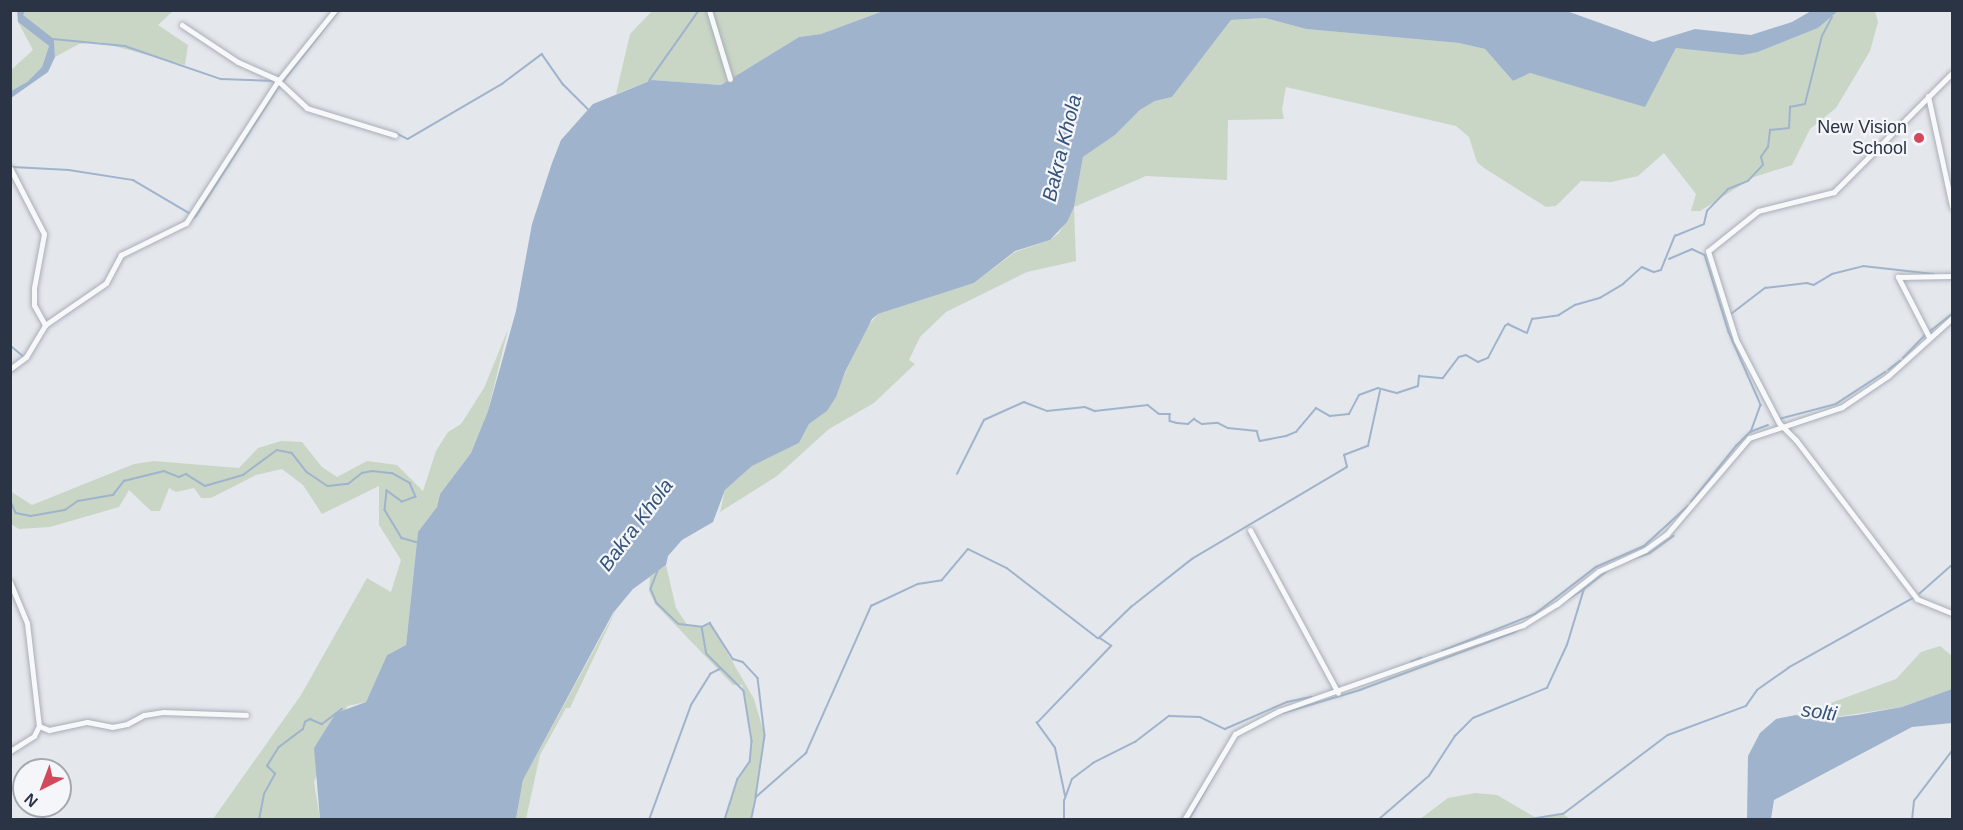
<!DOCTYPE html>
<style>
body{margin:0}
#map{position:relative;width:1963px;height:830px;overflow:hidden;background:#e4e7ec;font-family:Helvetica,sans-serif}
div>[style]{position:absolute}
[style*='--x']{left:calc(var(--x)*1px);top:calc(var(--y)*1px);width:calc(var(--w)*1px);rotate:calc(var(--a)*1deg)}
.green>*{inset:0;background:#c9d6c5}
.water>*{inset:0;background:#9fb4cc}
.stream>*{height:1.5px;margin:-0.75px;padding:0 0.75px;transform-origin:0.75px;border-radius:0.75px;background:#9fb4cc}
.roads{filter:drop-shadow(0 0 2px #a9aeb7) drop-shadow(0 0 2px #a9aeb7)}
.street>*{height:5px;margin:-2.5px;padding:0 2.5px;transform-origin:2.5px;border-radius:2.5px;background:#f7f8fa}
.dots>*{width:16px;height:16px;translate:-50% -50%;box-sizing:border-box;border:3px solid #f4f6f9;border-radius:50%}
span{translate:-50% -50%;white-space:nowrap;text-align:center;line-height:1.15;-webkit-text-stroke:4.5px #f4f6f9;paint-order:stroke}
.poi-label{font-size:18px;color:#2b3445}
.right{translate:-100% -50%;text-align:right}
.water-label{font-size:20px;color:#34527a;font-style:italic}
.frame{position:absolute;inset:0;border:12px solid #2b3445;pointer-events:none}
.north{position:absolute;left:12px;top:758px;width:60px;height:60px;box-sizing:border-box;background:#f4f6f9;border:2px solid #a4a8b1;border-radius:50%;rotate:222deg;font-size:16px;font-weight:700;line-height:24px;text-align:center;color:#2b3445}
.north::after{content:'';display:block;margin:auto;width:21px;height:27px;background:#d1495b;clip-path:polygon(50% 0,100% 100%,50% 72%,0 100%)}
</style>
<div id="map">
<div class="green">
<i style="clip-path:polygon(25px 10px,173px 11px,158px 25px,188px 45px,185px 65px,99px 42px,79px 44px,55px 57px,54px 39px,22px 15px)"></i>
<i style="clip-path:polygon(652px 11px,883px 11px,821px 34px,799px 37px,721px 85px,652px 80px,616px 94px,630px 34px)"></i>
<i style="clip-path:polygon(1838px 11px,1875px 11px,1878px 22px,1870px 51px,1836px 108px,1810px 129px,1792px 165px,1754px 177px,1700px 211px,1691px 211px,1696px 194px,1664px 153px,1638px 176px,1611px 182px,1581px 181px,1556px 206px,1546px 207px,1484px 168px,1477px 162px,1469px 137px,1456px 126px,1286px 87px,1282px 109px,1284px 119px,1228px 120px,1227px 180px,1146px 176px,1074px 207px,1076px 261px,1027px 272px,946px 312px,920px 337px,909px 360px,915px 364px,874px 403px,829px 429px,777px 476px,720px 512px,725px 490px,752px 466px,799px 443px,809px 424px,827px 411px,867px 327px,878px 314px,974px 283px,1015px 252px,1050px 240px,1059px 233px,1074px 207px,1083px 157px,1115px 135px,1140px 110px,1155px 101px,1172px 97px,1231px 20px,1265px 18px,1306px 29px,1459px 43px,1485px 49px,1513px 81px,1530px 73px,1645px 106px,1676px 48px,1758px 52px,1818px 28px)"></i>
<i style="clip-path:polygon(18px 22px,49px 46px,42px 67px,27px 82px,11px 91px,11px 70px,33px 50px)"></i>
<i style="clip-path:polygon(508px 329px,488px 411px,471px 453px,440px 494px,437px 507px,418px 533px,406px 645px,387px 655px,366px 702px,347px 706px,314px 782px,320px 819px,213px 819px,301px 695px,367px 578px,391px 592px,401px 560px,379px 525px,379px 486px,322px 514px,303px 485px,282px 469px,256px 475px,211px 498px,201px 498px,194px 488px,176px 492px,169px 488px,160px 511px,151px 511px,129px 490px,119px 507px,50px 527px,19px 529px,11px 524px,10px 491px,32px 505px,134px 464px,154px 461px,239px 468px,258px 448px,281px 441px,302px 442px,322px 467px,337px 477px,367px 461px,397px 465px,423px 491px,436px 451px,448px 432px,461px 424px,484px 388px)"></i>
<i style="clip-path:polygon(666px 565px,676px 608px,688px 626px,702px 627px,710px 623px,754px 699px,765px 736px,751px 819px,725px 819px,738px 779px,750px 762px,752px 741px,744px 691px,742px 685px,733px 685px,655px 604px,649px 591px,650px 577px)"></i>
<i style="clip-path:polygon(617px 608px,570px 708px,566px 708px,540px 755px,526px 819px,516px 820px,523px 780px)"></i>
<i style="clip-path:polygon(1940px 646px,1952px 656px,1952px 689px,1902px 707px,1815px 720px,1807px 718px,1828px 704px,1896px 679px,1921px 652px)"></i>
<i style="clip-path:polygon(1475px 793px,1497px 795px,1538px 819px,1563px 814px,1570px 819px,1420px 819px,1448px 798px)"></i>
</div>
<div class="water">
<i style="clip-path:polygon(1564px 10px,1653px 42px,1695px 29px,1751px 35px,1792px 22px,1811px 11px,1838px 11px,1818px 28px,1758px 52px,1742px 55px,1676px 48px,1645px 107px,1530px 73px,1513px 81px,1485px 49px,1459px 43px,1306px 29px,1265px 18px,1231px 20px,1172px 97px,1155px 101px,1140px 110px,1115px 135px,1083px 157px,1074px 207px,1067px 222px,1050px 240px,1015px 251px,974px 283px,878px 314px,872px 319px,845px 372px,836px 397px,827px 411px,809px 424px,799px 443px,752px 466px,725px 490px,713px 522px,682px 540px,668px 556px,666px 565px,633px 589px,613px 613px,523px 780px,516px 819px,320px 819px,314px 748px,336px 713px,366px 702px,387px 655px,406px 645px,418px 532px,437px 507px,440px 494px,471px 453px,488px 411px,516px 311px,532px 224px,552px 163px,561px 140px,593px 104px,652px 80px,721px 85px,799px 37px,821px 34px,883px 11px)"></i>
<i style="clip-path:polygon(17px 11px,25px 11px,23px 15px,54px 39px,55px 57px,48px 72px,11px 98px,11px 91px,27px 82px,42px 67px,49px 46px,18px 22px)"></i>
<i style="clip-path:polygon(1952px 689px,1952px 723px,1912px 727px,1774px 800px,1771px 819px,1747px 819px,1748px 756px,1760px 733px,1776px 719px,1796px 715px,1815px 720px,1857px 715px,1902px 707px)"></i>
</div>
<div class="stream">
<i style="--x:53;--y:39;--w:72;--a:5.6"></i>
<i style="--x:125;--y:46;--w:102;--a:19"></i>
<i style="--x:221;--y:79;--w:53;--a:2.2"></i>
<i style="--x:649;--y:81;--w:87;--a:-54.8"></i>
<i style="--x:282;--y:83;--w:93;--a:-52"></i>
<i style="--x:396;--y:133;--w:13;--a:27"></i>
<i style="--x:408;--y:139;--w:109;--a:-30.3"></i>
<i style="--x:502;--y:84;--w:50;--a:-36.9"></i>
<i style="--x:542;--y:54;--w:37;--a:55"></i>
<i style="--x:563;--y:84;--w:35;--a:45"></i>
<i style="--x:13;--y:167;--w:56;--a:3.1"></i>
<i style="--x:69;--y:170;--w:65;--a:8.9"></i>
<i style="--x:133;--y:180;--w:65;--a:30.5"></i>
<i style="--x:179;--y:229;--w:21;--a:-37"></i>
<i style="--x:196;--y:216;--w:154;--a:-57.4"></i>
<i style="--x:1669;--y:259;--w:25;--a:-23"></i>
<i style="--x:1692;--y:249;--w:14;--a:25"></i>
<i style="--x:1705;--y:255;--w:81;--a:72.7"></i>
<i style="--x:1729;--y:332;--w:80;--a:66.3"></i>
<i style="--x:1761;--y:405;--w:29;--a:110"></i>
<i style="--x:1731;--y:314;--w:43;--a:-37.4"></i>
<i style="--x:1765;--y:288;--w:42;--a:-6.8"></i>
<i style="--x:1807;--y:283;--w:7;--a:16"></i>
<i style="--x:1814;--y:285;--w:21;--a:-31"></i>
<i style="--x:1832;--y:274;--w:32;--a:-14"></i>
<i style="--x:1863;--y:266;--w:71;--a:6.4"></i>
<i style="--x:63;--y:316;--w:32;--a:-35"></i>
<i style="--x:1929;--y:332;--w:29;--a:-38"></i>
<i style="--x:10;--y:345;--w:17;--a:40"></i>
<i style="--x:1903;--y:358;--w:32;--a:-46"></i>
<i style="--x:1888;--y:370;--w:15;--a:-37"></i>
<i style="--x:10;--y:373;--w:9;--a:-41"></i>
<i style="--x:1779;--y:419;--w:59;--a:-14.7"></i>
<i style="--x:1836;--y:404;--w:59;--a:-33.1"></i>
<i style="--x:957;--y:474;--w:60;--a:-63.4"></i>
<i style="--x:984;--y:420;--w:44;--a:-24.2"></i>
<i style="--x:1024;--y:402;--w:25;--a:21"></i>
<i style="--x:1047;--y:411;--w:38;--a:-6"></i>
<i style="--x:1085;--y:407;--w:11;--a:22"></i>
<i style="--x:1095;--y:411;--w:53;--a:-6.5"></i>
<i style="--x:1148;--y:405;--w:14;--a:39"></i>
<i style="--x:1159;--y:414;--w:11;--a:0"></i>
<i style="--x:1170;--y:414;--w:7;--a:90"></i>
<i style="--x:1170;--y:421;--w:7;--a:16"></i>
<i style="--x:1177;--y:423;--w:11;--a:5"></i>
<i style="--x:1188;--y:424;--w:8;--a:-40"></i>
<i style="--x:1194;--y:419;--w:9;--a:32"></i>
<i style="--x:1202;--y:424;--w:16;--a:-4"></i>
<i style="--x:1218;--y:423;--w:11;--a:27"></i>
<i style="--x:1228;--y:428;--w:29;--a:6"></i>
<i style="--x:1257;--y:431;--w:10;--a:73"></i>
<i style="--x:1260;--y:441;--w:26;--a:-11"></i>
<i style="--x:1286;--y:436;--w:11;--a:-22"></i>
<i style="--x:1296;--y:432;--w:31;--a:-50"></i>
<i style="--x:1316;--y:408;--w:16;--a:30"></i>
<i style="--x:1330;--y:416;--w:19;--a:-6"></i>
<i style="--x:1349;--y:414;--w:21;--a:-62"></i>
<i style="--x:1359;--y:395;--w:20;--a:-20"></i>
<i style="--x:1378;--y:388;--w:20;--a:15"></i>
<i style="--x:1397;--y:393;--w:22;--a:-18"></i>
<i style="--x:1418;--y:386;--w:10;--a:-84"></i>
<i style="--x:1419;--y:376;--w:24;--a:5"></i>
<i style="--x:1443;--y:378;--w:26;--a:-53"></i>
<i style="--x:1459;--y:357;--w:7;--a:-16"></i>
<i style="--x:1466;--y:355;--w:14;--a:30"></i>
<i style="--x:1478;--y:362;--w:11;--a:-22"></i>
<i style="--x:1488;--y:358;--w:36;--a:-62"></i>
<i style="--x:1505;--y:326;--w:4;--a:-34"></i>
<i style="--x:1508;--y:324;--w:21;--a:25"></i>
<i style="--x:1527;--y:333;--w:15;--a:-70"></i>
<i style="--x:1532;--y:319;--w:27;--a:-8"></i>
<i style="--x:1559;--y:315;--w:19;--a:-32"></i>
<i style="--x:1575;--y:305;--w:26;--a:-16"></i>
<i style="--x:1600;--y:298;--w:27;--a:-31"></i>
<i style="--x:1623;--y:284;--w:25;--a:-42"></i>
<i style="--x:1642;--y:267;--w:13;--a:23"></i>
<i style="--x:1654;--y:272;--w:7;--a:-16"></i>
<i style="--x:1661;--y:270;--w:37;--a:-68"></i>
<i style="--x:1675;--y:236;--w:31;--a:-22"></i>
<i style="--x:1704;--y:224;--w:13;--a:-77"></i>
<i style="--x:1707;--y:211;--w:30;--a:-46"></i>
<i style="--x:1728;--y:189;--w:22;--a:-22"></i>
<i style="--x:1748;--y:181;--w:22;--a:-47"></i>
<i style="--x:1763;--y:165;--w:8;--a:-104"></i>
<i style="--x:1761;--y:157;--w:12;--a:-55"></i>
<i style="--x:1768;--y:147;--w:17;--a:-83"></i>
<i style="--x:1770;--y:130;--w:19;--a:-6"></i>
<i style="--x:1789;--y:128;--w:21;--a:-87"></i>
<i style="--x:1790;--y:107;--w:15;--a:-11"></i>
<i style="--x:1805;--y:104;--w:70;--a:-76"></i>
<i style="--x:1822;--y:36;--w:21;--a:-62"></i>
<i style="--x:10;--y:499;--w:15;--a:67"></i>
<i style="--x:16;--y:513;--w:15;--a:11"></i>
<i style="--x:31;--y:516;--w:35;--a:-10"></i>
<i style="--x:65;--y:510;--w:16;--a:-35"></i>
<i style="--x:78;--y:501;--w:36;--a:-10"></i>
<i style="--x:113;--y:495;--w:18;--a:-52"></i>
<i style="--x:124;--y:481;--w:41;--a:-14"></i>
<i style="--x:164;--y:471;--w:16;--a:22"></i>
<i style="--x:179;--y:477;--w:8;--a:-23"></i>
<i style="--x:186;--y:474;--w:22;--a:32"></i>
<i style="--x:205;--y:486;--w:40;--a:-16"></i>
<i style="--x:243;--y:475;--w:42;--a:-36.3"></i>
<i style="--x:277;--y:450;--w:15;--a:11"></i>
<i style="--x:292;--y:453;--w:24;--a:52"></i>
<i style="--x:307;--y:472;--w:25;--a:34"></i>
<i style="--x:328;--y:486;--w:20;--a:-6"></i>
<i style="--x:348;--y:484;--w:18;--a:-38"></i>
<i style="--x:362;--y:473;--w:10;--a:-11"></i>
<i style="--x:372;--y:471;--w:20;--a:6"></i>
<i style="--x:392;--y:473;--w:21;--a:29"></i>
<i style="--x:410;--y:483;--w:15;--a:67"></i>
<i style="--x:416;--y:497;--w:15;--a:160"></i>
<i style="--x:402;--y:502;--w:19;--a:-144"></i>
<i style="--x:387;--y:491;--w:19;--a:96"></i>
<i style="--x:385;--y:510;--w:33;--a:59"></i>
<i style="--x:402;--y:538;--w:15;--a:16"></i>
<i style="--x:1691;--y:502;--w:72;--a:-51.2"></i>
<i style="--x:1736;--y:446;--w:20;--a:-45"></i>
<i style="--x:1750;--y:432;--w:19;--a:-21"></i>
<i style="--x:1629;--y:560;--w:22;--a:-18"></i>
<i style="--x:1650;--y:553;--w:29;--a:-36"></i>
<i style="--x:658;--y:571;--w:19;--a:111"></i>
<i style="--x:651;--y:589;--w:15;--a:67"></i>
<i style="--x:657;--y:603;--w:30;--a:44"></i>
<i style="--x:679;--y:624;--w:23;--a:7"></i>
<i style="--x:702;--y:627;--w:27;--a:80"></i>
<i style="--x:707;--y:654;--w:52;--a:45"></i>
<i style="--x:744;--y:691;--w:51;--a:80.9"></i>
<i style="--x:752;--y:741;--w:21;--a:95"></i>
<i style="--x:750;--y:762;--w:21;--a:125"></i>
<i style="--x:738;--y:779;--w:43;--a:107.6"></i>
<i style="--x:1919;--y:594;--w:44;--a:-41.3"></i>
<i style="--x:702;--y:627;--w:9;--a:-27"></i>
<i style="--x:710;--y:623;--w:43;--a:57.4"></i>
<i style="--x:733;--y:659;--w:10;--a:17"></i>
<i style="--x:743;--y:662;--w:22;--a:47"></i>
<i style="--x:758;--y:678;--w:58;--a:83.1"></i>
<i style="--x:765;--y:736;--w:62;--a:98.4"></i>
<i style="--x:1442;--y:651;--w:100;--a:-21.7"></i>
<i style="--x:1535;--y:614;--w:77;--a:-37.6"></i>
<i style="--x:1596;--y:567;--w:52;--a:-23.6"></i>
<i style="--x:1644;--y:546;--w:59;--a:-42.3"></i>
<i style="--x:1411;--y:662;--w:11;--a:-22"></i>
<i style="--x:1283;--y:713;--w:80;--a:-16.6"></i>
<i style="--x:1360;--y:690;--w:165;--a:-20.5"></i>
<i style="--x:1515;--y:632;--w:81;--a:-31.9"></i>
<i style="--x:1065;--y:796;--w:49;--a:-101.8"></i>
<i style="--x:1055;--y:748;--w:31;--a:-126"></i>
<i style="--x:1037;--y:723;--w:107;--a:-46.1"></i>
<i style="--x:1111;--y:646;--w:14;--a:-146"></i>
<i style="--x:1099;--y:638;--w:45;--a:-44.1"></i>
<i style="--x:1131;--y:607;--w:78;--a:-38.2"></i>
<i style="--x:1192;--y:559;--w:180;--a:-30.7"></i>
<i style="--x:1347;--y:467;--w:12;--a:-104"></i>
<i style="--x:1344;--y:455;--w:26;--a:-21"></i>
<i style="--x:1368;--y:446;--w:56;--a:-77.7"></i>
<i style="--x:259;--y:820;--w:26;--a:-79"></i>
<i style="--x:264;--y:794;--w:23;--a:-61"></i>
<i style="--x:275;--y:774;--w:11;--a:-135"></i>
<i style="--x:267;--y:766;--w:22;--a:-58"></i>
<i style="--x:279;--y:747;--w:30;--a:-37"></i>
<i style="--x:303;--y:729;--w:7;--a:-74"></i>
<i style="--x:305;--y:722;--w:6;--a:-31"></i>
<i style="--x:310;--y:719;--w:13;--a:23"></i>
<i style="--x:322;--y:724;--w:25;--a:-37"></i>
<i style="--x:649;--y:820;--w:122;--a:-69.9"></i>
<i style="--x:691;--y:705;--w:36;--a:-58"></i>
<i style="--x:710;--y:674;--w:11;--a:-27"></i>
<i style="--x:751;--y:820;--w:24;--a:-78"></i>
<i style="--x:756;--y:797;--w:67;--a:-41.3"></i>
<i style="--x:806;--y:753;--w:161;--a:-66.1"></i>
<i style="--x:871;--y:606;--w:52;--a:-25.1"></i>
<i style="--x:918;--y:584;--w:24;--a:-9"></i>
<i style="--x:942;--y:580;--w:40;--a:-50"></i>
<i style="--x:968;--y:549;--w:43;--a:26"></i>
<i style="--x:1007;--y:568;--w:115;--a:37.6"></i>
<i style="--x:1064;--y:820;--w:19;--a:-90"></i>
<i style="--x:1064;--y:801;--w:23;--a:-70"></i>
<i style="--x:1072;--y:779;--w:26;--a:-37"></i>
<i style="--x:1093;--y:763;--w:47;--a:-26.6"></i>
<i style="--x:1135;--y:742;--w:43;--a:-37.4"></i>
<i style="--x:1169;--y:716;--w:31;--a:2"></i>
<i style="--x:1200;--y:717;--w:28;--a:26"></i>
<i style="--x:1225;--y:729;--w:68;--a:-23.5"></i>
<i style="--x:1287;--y:702;--w:25;--a:-12"></i>
<i style="--x:1189;--y:820;--w:74;--a:-61"></i>
<i style="--x:1378;--y:820;--w:67;--a:-40.8"></i>
<i style="--x:1429;--y:776;--w:48;--a:-57"></i>
<i style="--x:1455;--y:736;--w:25;--a:-45"></i>
<i style="--x:1473;--y:718;--w:80;--a:-22.1"></i>
<i style="--x:1547;--y:688;--w:47;--a:-65.1"></i>
<i style="--x:1567;--y:645;--w:59;--a:-73.1"></i>
<i style="--x:1584;--y:589;--w:34;--a:-38"></i>
<i style="--x:1524;--y:820;--w:39;--a:-9"></i>
<i style="--x:1563;--y:814;--w:131;--a:-37"></i>
<i style="--x:1668;--y:735;--w:83;--a:-20.4"></i>
<i style="--x:1746;--y:706;--w:19;--a:-55"></i>
<i style="--x:1757;--y:690;--w:38;--a:-35"></i>
<i style="--x:1788;--y:668;--w:143;--a:-29.2"></i>
<i style="--x:1912;--y:820;--w:19;--a:-84"></i>
<i style="--x:1914;--y:801;--w:63;--a:-52.8"></i>
</div>
<div class="roads">
<div class="street">
<i style="--x:709;--y:10;--w:72;--a:73.1"></i>
<i style="--x:182;--y:25;--w:67;--a:33.5"></i>
<i style="--x:238;--y:62;--w:42;--a:24.1"></i>
<i style="--x:276;--y:79;--w:42;--a:43.1"></i>
<i style="--x:307;--y:108;--w:92;--a:17.1"></i>
<i style="--x:1952;--y:73;--w:168;--a:134.8"></i>
<i style="--x:1834;--y:192;--w:78;--a:166"></i>
<i style="--x:1758;--y:211;--w:64;--a:141.3"></i>
<i style="--x:1708;--y:251;--w:93;--a:72.5"></i>
<i style="--x:1736;--y:340;--w:93;--a:62.6"></i>
<i style="--x:1779;--y:423;--w:24;--a:45"></i>
<i style="--x:1796;--y:440;--w:200;--a:52.7"></i>
<i style="--x:1917;--y:599;--w:38;--a:22"></i>
<i style="--x:1928;--y:96;--w:113;--a:77.7"></i>
<i style="--x:10;--y:168;--w:74;--a:62.7"></i>
<i style="--x:44;--y:234;--w:55;--a:100.5"></i>
<i style="--x:34;--y:288;--w:17;--a:90"></i>
<i style="--x:34;--y:305;--w:23;--a:61"></i>
<i style="--x:1929;--y:337;--w:68;--a:-117.3"></i>
<i style="--x:1898;--y:277;--w:54;--a:-1.1"></i>
<i style="--x:10;--y:369;--w:20;--a:-37"></i>
<i style="--x:26;--y:357;--w:37;--a:-59"></i>
<i style="--x:45;--y:325;--w:74;--a:-34.5"></i>
<i style="--x:106;--y:283;--w:32;--a:-62"></i>
<i style="--x:121;--y:255;--w:72;--a:-26.2"></i>
<i style="--x:186;--y:223;--w:169;--a:-57.1"></i>
<i style="--x:278;--y:81;--w:91;--a:-51.2"></i>
<i style="--x:1250;--y:530;--w:185;--a:61.6"></i>
<i style="--x:10;--y:582;--w:44;--a:67.5"></i>
<i style="--x:27;--y:623;--w:104;--a:83.4"></i>
<i style="--x:39;--y:726;--w:11;--a:117"></i>
<i style="--x:34;--y:736;--w:28;--a:148"></i>
<i style="--x:39;--y:726;--w:11;--a:22"></i>
<i style="--x:49;--y:730;--w:39;--a:-12"></i>
<i style="--x:87;--y:722;--w:25;--a:11"></i>
<i style="--x:112;--y:727;--w:15;--a:-11"></i>
<i style="--x:127;--y:724;--w:19;--a:-28"></i>
<i style="--x:144;--y:715;--w:20;--a:-9"></i>
<i style="--x:164;--y:712;--w:82;--a:2.1"></i>
<i style="--x:1184;--y:820;--w:100;--a:-59.3"></i>
<i style="--x:1235;--y:734;--w:50;--a:-27.6"></i>
<i style="--x:1279;--y:711;--w:259;--a:-19.4"></i>
<i style="--x:1523;--y:625;--w:40;--a:-32"></i>
<i style="--x:1557;--y:604;--w:53;--a:-38.2"></i>
<i style="--x:1599;--y:571;--w:51;--a:-24.5"></i>
<i style="--x:1645;--y:550;--w:27;--a:-36"></i>
<i style="--x:1667;--y:534;--w:126;--a:-49.5"></i>
<i style="--x:1749;--y:438;--w:98;--a:-18.4"></i>
<i style="--x:1842;--y:407;--w:55;--a:-34"></i>
<i style="--x:1888;--y:376;--w:86;--a:-42.2"></i>
</div>
</div>
<div class="dots">
<i style="left:1919px;top:138px;background:#d1495b"></i>
</div>
<div class="poi-label">
<span class="right" style="left:1907px;top:138px">New Vision<br>School</span>
</div>
<div class="water-label">
<span style="left:1062px;top:148px;rotate:-76deg">Bakra Khola</span>
<span style="left:636px;top:525px;rotate:-53deg">Bakra Khola</span>
<span style="left:1819px;top:712px;rotate:8deg">solti</span>
</div>
<div class="frame"></div>
<div class="north">N</div>
</div>
